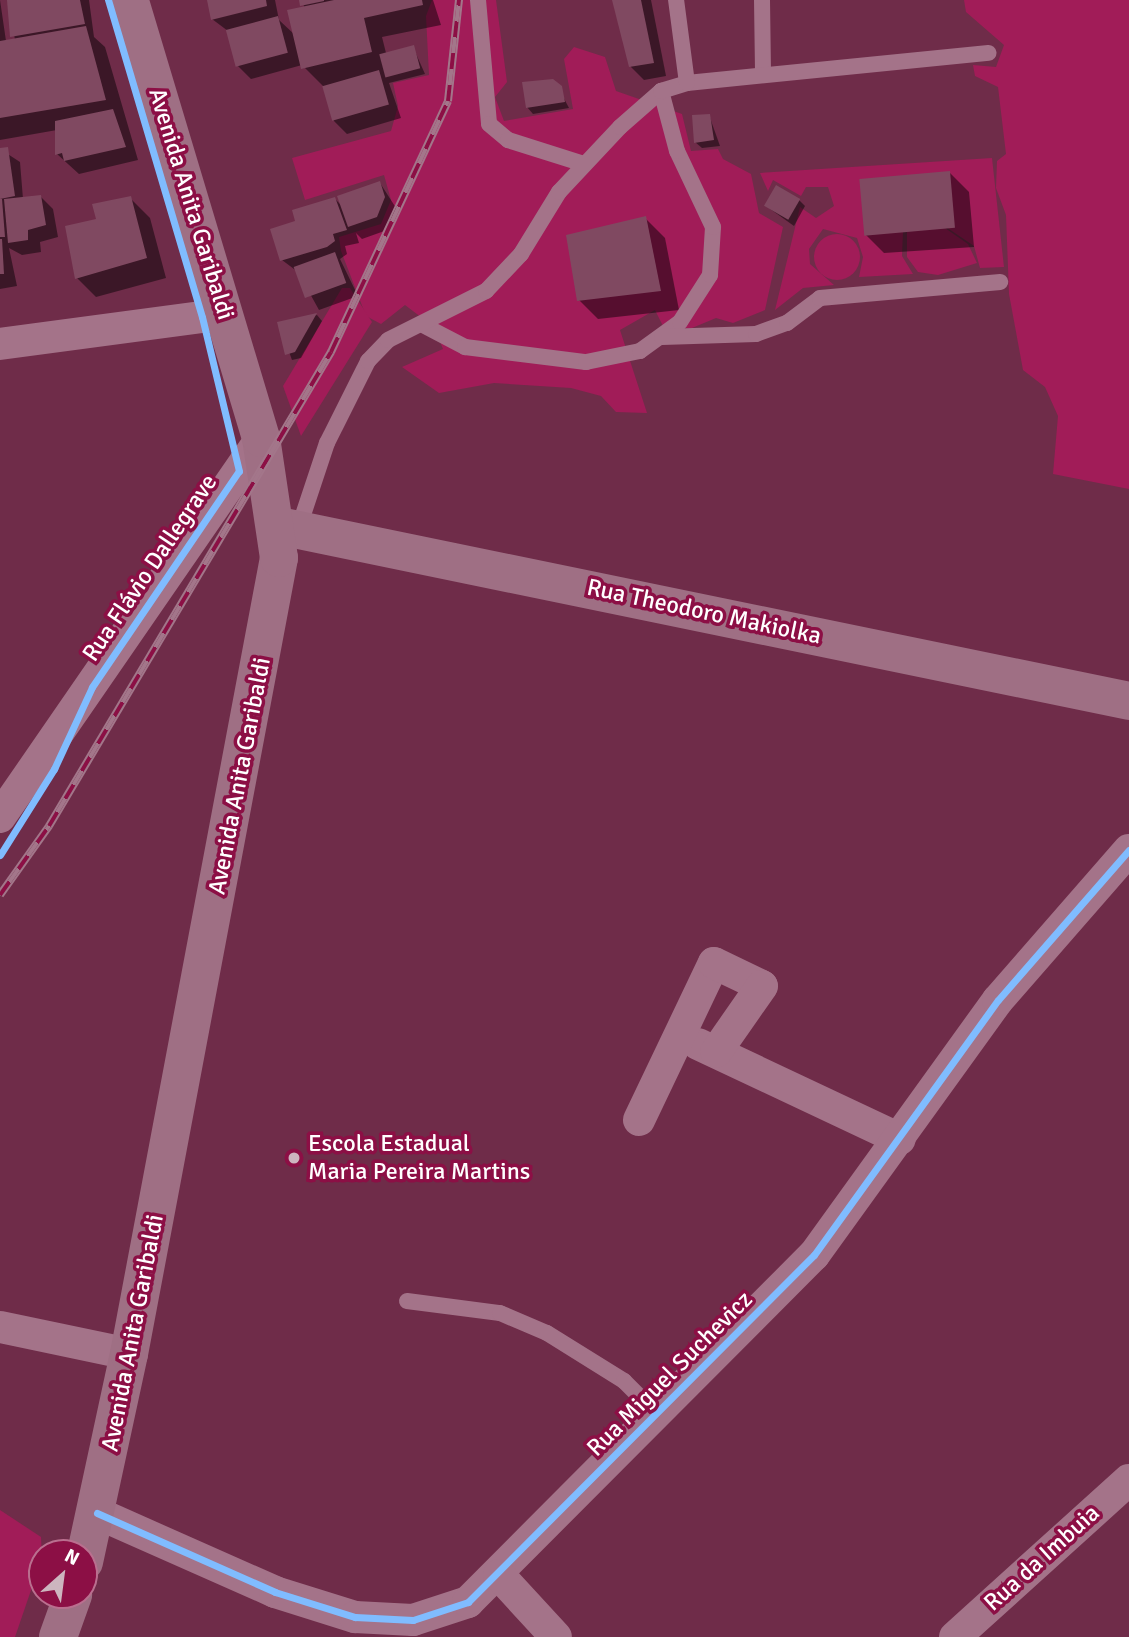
<!DOCTYPE html>
<meta charset="utf-8">
<style>
body{margin:0}
#map{position:relative;width:1129px;height:1637px;overflow:hidden;background:#6f2c49;font-family:Signika,sans-serif}
div>[style]{position:absolute}
[style*='--x']{left:calc(var(--x)*1px);top:calc(var(--y)*1px);width:calc(var(--w)*1px);rotate:calc(var(--a)*1deg)}
.green>*{inset:0;background:#a11c58}
.round{border-radius:50%}
.shadow>*{inset:0;background:#0007}
.building>*{inset:0;background:#804961;transform-origin:0 0}
.lane>*{height:16px;margin:-8px;padding:0 8px;transform-origin:8px;border-radius:8px;background:#a47389}
.street>*{height:32px;margin:-16px;padding:0 16px;transform-origin:16px;border-radius:16px;background:#a47389}
.secondary>*{height:38px;margin:-19px;padding:0 19px;transform-origin:19px;border-radius:19px;background:#9f6f84}
.rail>*{height:8px;margin-top:-4px;transform-origin:0;background:repeating-linear-gradient(90deg,#8c0f45 0 16px,#a3768a 0 32px);box-sizing:border-box;border-block:2px solid #a3768a}
.cycleway>*{height:7px;margin:-3.5px;padding:0 3.5px;transform-origin:3.5px;border-radius:3.5px;background:#80bcff}
.dots>*{width:19px;height:19px;translate:-50% -50%;box-sizing:border-box;border:4px solid #8c0f45;border-radius:50%}
span{translate:-50% -50%;white-space:nowrap;text-align:center;line-height:1.15;-webkit-text-stroke:7px #8c0f45;paint-order:stroke}
.street-label{font-size:24px;color:#fff}
.poi-label{font-size:24px;color:#fff}
.left{translate:0 -50%;text-align:left}
.north{position:absolute;left:28px;top:1539px;width:70px;height:70px;box-sizing:border-box;background:#8c0f45;border:2px solid #ba6f8f;border-radius:50%;rotate:28deg;font-size:19px;font-weight:700;line-height:28px;text-align:center;color:#fff}
.north::after{content:'';display:block;margin:auto;width:24px;height:32px;background:#cdb5bf;clip-path:polygon(50% 0,100% 100%,50% 72%,0 100%)}
</style>
<div id="map">
<div class="green">
<i style="clip-path:polygon(432px 0,496px 0,507px 82px,495px 97px,504px 121px,573px 109px,564px 59px,574px 47px,605px 57px,616px 91px,682px 114px,691px 151px,718px 149px,723px 159px,751px 174px,759px 213px,783px 227px,765px 310px,733px 323px,716px 318px,692px 328px,664px 328px,655px 310px,620px 330px,647px 413px,616px 412px,601px 396px,571px 388px,494px 383px,439px 393px,402px 367px,443px 349px,434px 327px,405px 305px,381px 324px,366px 316px,341px 251px,339px 237px,381px 224px,391px 200px,384px 175px,305px 200px,292px 158px,391px 131px,398px 106px,393px 83px,429px 75px,426px 16px)"></i>
<i style="clip-path:polygon(964px 0,1129px 0,1129px 489px,1053px 474px,1058px 416px,1045px 387px,1023px 370px,1009px 294px,1006px 215px,996px 188px,997px 161px,1006px 154px,998px 87px,975px 76px,973px 65px,996px 67px,1004px 45px,966px 12px)"></i>
<i style="clip-path:polygon(992px 158px,1004px 267px,980px 268px,974px 246px,921px 210px,903px 232px,902px 256px,913px 274px,859px 277px,863px 257px,857px 238px,823px 229px,809px 249px,810px 264px,834px 285px,803px 288px,775px 310px,800px 207px,816px 218px,834px 206px,828px 187px,806px 187px,801px 196px,773px 180px,768px 191px,760px 173px)"></i>
<i style="clip-path:polygon(945px 228px,968px 244px,977px 263px,938px 275px,918px 272px,907px 257px,907px 229px)"></i>
<i class="round" style="left:814px;top:234px;width:46px;height:46px"></i>
<i style="clip-path:polygon(342px 288px,350px 288px,372px 322px,301px 436px,283px 386px)"></i>
<i style="clip-path:polygon(0 1510px,41px 1537px,42px 1558px,15px 1637px,0 1637px)"></i>
</div>
<div class="shadow">
<i style="clip-path:polygon(0 0,6px 41px,15px 40px,8px 0,89px 0,94px 37px,105px 47px,138px 160px,79px 174px,57px 154px,57px 130px,0 140px)"></i>
<i style="clip-path:polygon(209px 0,275px 0,279px 20px,295px 35px,305px 8px,301px 0,433px 0,441px 25px,382px 37px,386px 53px,413px 47px,425px 74px,389px 83px,401px 118px,347px 134px,334px 121px,324px 87px,302px 65px,251px 79px,238px 66px,228px 31px,212px 19px)"></i>
<i style="clip-path:polygon(616px 0,651px 0,666px 76px,644px 80px,631px 67px)"></i>
<i style="clip-path:polygon(558px 87px,569px 108px,533px 114px,527px 107px)"></i>
<i style="clip-path:polygon(709px 115px,720px 146px,702px 148px,695px 142px)"></i>
<i style="clip-path:polygon(0 149px,20px 162px,23px 199px,40px 196px,53px 209px,58px 237px,40px 242px,41px 252px,22px 255px,9px 248px,17px 286px,0 289px)"></i>
<i style="clip-path:polygon(950px 173px,969px 192px,974px 247px,884px 253px,865px 234px)"></i>
<i style="clip-path:polygon(380px 183px,398px 211px,390px 229px,362px 239px,356px 233px,359px 243px,345px 246px,347px 254px,340px 259px,358px 296px,319px 310px,298px 272px,282px 260px,298px 223px,335px 199px,343px 207px)"></i>
<i style="clip-path:polygon(130px 198px,150px 218px,166px 278px,96px 297px,77px 278px,98px 221px)"></i>
<i style="clip-path:polygon(799px 200px,805px 206px,794px 226px,766px 206px)"></i>
<i style="clip-path:polygon(645px 218px,665px 238px,679px 310px,598px 319px,579px 300px)"></i>
<i style="clip-path:polygon(317px 315px,322px 321px,301px 358px,292px 360px,279px 324px)"></i>
</div>
<div class="building">
<i style="clip-path:polygon(7px 0,80px 0,85px 24px,10px 37px)"></i>
<i style="clip-path:polygon(207px 0,266px 0,267px 6px,211px 20px)"></i>
<i style="clip-path:polygon(299px 0,324px 0,324px 1px,300px 6px)"></i>
<i style="clip-path:polygon(334px 0,422px 0,423px 5px,364px 18px,372px 52px,301px 69px,287px 10px)"></i>
<i style="clip-path:polygon(612px 0,641px 0,654px 63px,629px 67px)"></i>
<i style="left:278px;top:16px;width:38px;height:54px;rotate:75deg"></i>
<i style="clip-path:polygon(86px 26px,106px 100px,0 118px,0 41px)"></i>
<i style="left:414px;top:45px;width:24px;height:36px;rotate:75deg"></i>
<i style="left:379px;top:70px;width:36px;height:59px;rotate:74deg"></i>
<i style="clip-path:polygon(553px 79px,562px 86px,565px 102px,526px 108px,522px 82px)"></i>
<i style="clip-path:polygon(113px 109px,126px 147px,64px 161px,62px 153px,55px 155px,55px 121px)"></i>
<i style="clip-path:polygon(710px 114px,714px 140px,694px 143px,692px 115px)"></i>
<i style="clip-path:polygon(8px 147px,15px 196px,0 199px,0 148px)"></i>
<i style="left:950px;top:171px;width:57px;height:91px;rotate:85deg"></i>
<i style="clip-path:polygon(380px 181px,385px 197px,377px 217px,348px 227px,337px 196px)"></i>
<i style="left:776px;top:185px;width:28px;height:24px;rotate:30deg"></i>
<i style="clip-path:polygon(41px 195px,46px 225px,28px 230px,28px 240px,8px 243px,4px 199px)"></i>
<i style="clip-path:polygon(131px 196px,147px 258px,75px 279px,65px 226px,96px 219px,92px 204px)"></i>
<i style="clip-path:polygon(335px 197px,347px 230px,333px 234px,335px 241px,327px 247px,280px 261px,270px 229px,295px 221px,292px 210px)"></i>
<i style="clip-path:polygon(0 199px,2px 199px,5px 237px,0 237px)"></i>
<i style="clip-path:polygon(646px 216px,661px 291px,577px 301px,566px 235px)"></i>
<i style="clip-path:polygon(0 239px,2px 239px,4px 274px,0 274px)"></i>
<i style="left:335px;top:252px;width:33px;height:44px;rotate:70deg"></i>
<i style="clip-path:polygon(317px 313px,295px 352px,285px 355px,277px 322px)"></i>
</div>
<div class="lane">
<i style="--x:478;--y:0;--w:124;--a:84.9"></i>
<i style="--x:489;--y:124;--w:25;--a:40"></i>
<i style="--x:508;--y:140;--w:80;--a:17.5"></i>
<i style="--x:762;--y:0;--w:75;--a:89.2"></i>
<i style="--x:687;--y:83;--w:303;--a:-5.7"></i>
<i style="--x:421;--y:324;--w:50;--a:27.6"></i>
<i style="--x:465;--y:347;--w:122;--a:7.1"></i>
<i style="--x:586;--y:362;--w:55;--a:-11.5"></i>
<i style="--x:640;--y:351;--w:49;--a:-35.9"></i>
<i style="--x:680;--y:322;--w:56;--a:-57.4"></i>
<i style="--x:710;--y:275;--w:48;--a:-86.4"></i>
<i style="--x:713;--y:227;--w:84;--a:-115.3"></i>
<i style="--x:677;--y:151;--w:62;--a:-104.9"></i>
<i style="--x:662;--y:337;--w:94;--a:-1.8"></i>
<i style="--x:756;--y:334;--w:33;--a:-20"></i>
<i style="--x:787;--y:323;--w:41;--a:-37.1"></i>
<i style="--x:820;--y:298;--w:181;--a:-5.1"></i>
<i style="--x:299;--y:527;--w:89;--a:-71.6"></i>
<i style="--x:327;--y:443;--w:92;--a:-63.4"></i>
<i style="--x:368;--y:361;--w:29;--a:-46"></i>
<i style="--x:388;--y:340;--w:110;--a:-26.6"></i>
<i style="--x:486;--y:291;--w:51;--a:-46.6"></i>
<i style="--x:521;--y:254;--w:73;--a:-58.5"></i>
<i style="--x:559;--y:192;--w:89;--a:-46.8"></i>
<i style="--x:620;--y:127;--w:55;--a:-41.3"></i>
<i style="--x:661;--y:91;--w:27;--a:-17"></i>
<i style="--x:687;--y:83;--w:84;--a:-97.5"></i>
<i style="--x:407;--y:1301;--w:94;--a:7.4"></i>
<i style="--x:500;--y:1313;--w:51;--a:23.1"></i>
<i style="--x:547;--y:1333;--w:91;--a:31.9"></i>
<i style="--x:624;--y:1381;--w:47;--a:45"></i>
</div>
<div class="street">
<i style="--x:0;--y:344;--w:227;--a:-7.6"></i>
<i style="--x:0;--y:817;--w:460;--a:-55.4"></i>
<i style="--x:698;--y:1044;--w:223;--a:25.2"></i>
<i style="--x:639;--y:1120;--w:174;--a:-64.5"></i>
<i style="--x:714;--y:963;--w:53;--a:25.6"></i>
<i style="--x:762;--y:986;--w:80;--a:124.9"></i>
<i style="--x:0;--y:1327;--w:132;--a:11.8"></i>
<i style="--x:97;--y:1513;--w:195;--a:23.9"></i>
<i style="--x:275;--y:1592;--w:84;--a:17.4"></i>
<i style="--x:355;--y:1617;--w:58;--a:3"></i>
<i style="--x:413;--y:1620;--w:58;--a:-18.1"></i>
<i style="--x:468;--y:1602;--w:490;--a:-45.1"></i>
<i style="--x:814;--y:1255;--w:314;--a:-54.2"></i>
<i style="--x:998;--y:1000;--w:199;--a:-48.9"></i>
<i style="--x:499;--y:1575;--w:84;--a:47.4"></i>
<i style="--x:955;--y:1637;--w:234;--a:-42.1"></i>
</div>
<div class="secondary">
<i style="--x:279;--y:526;--w:868;--a:11.63"></i>
<i style="--x:84;--y:1562;--w:213;--a:-77.8"></i>
<i style="--x:129;--y:1354;--w:810;--a:-79.33"></i>
<i style="--x:279;--y:558;--w:121;--a:-98.5"></i>
<i style="--x:261;--y:438;--w:457;--a:-106.7"></i>
<i style="--x:58;--y:1637;--w:45;--a:-70.3"></i>
</div>
<div class="rail">
<i style="--x:0;--y:895;--w:85;--a:-54.6"></i>
<i style="--x:49;--y:826;--w:552;--a:-59.25"></i>
<i style="--x:331;--y:352;--w:277;--a:-65"></i>
<i style="--x:448;--y:101;--w:102;--a:-83.8"></i>
</div>
<div class="cycleway">
<i style="--x:0;--y:855;--w:102;--a:-57.9"></i>
<i style="--x:54;--y:769;--w:90;--a:-65.1"></i>
<i style="--x:92;--y:687;--w:261;--a:-55.8"></i>
<i style="--x:239;--y:471;--w:158;--a:-103.5"></i>
<i style="--x:202;--y:317;--w:331;--a:-106.5"></i>
<i style="--x:97;--y:1513;--w:195;--a:23.9"></i>
<i style="--x:275;--y:1592;--w:84;--a:17.4"></i>
<i style="--x:355;--y:1617;--w:58;--a:3"></i>
<i style="--x:413;--y:1620;--w:58;--a:-18.1"></i>
<i style="--x:468;--y:1602;--w:490;--a:-45.1"></i>
<i style="--x:814;--y:1255;--w:314;--a:-54.2"></i>
<i style="--x:998;--y:1000;--w:199;--a:-48.9"></i>
</div>
<div class="dots">
<i style="left:294px;top:1158px;background:#cdb5bf"></i>
</div>
<div class="street-label">
<span style="left:191px;top:204px;rotate:73deg">Avenida Anita Garibaldi</span>
<span style="left:150px;top:568px;rotate:-56deg">Rua Flávio Dallegrave</span>
<span style="left:704px;top:612px;rotate:12deg">Rua Theodoro Makiolka</span>
<span style="left:240px;top:776px;rotate:-79deg">Avenida Anita Garibaldi</span>
<span style="left:133px;top:1333px;rotate:-79deg">Avenida Anita Garibaldi</span>
<span style="left:670px;top:1374px;rotate:-45deg">Rua Miguel Suchevicz</span>
<span style="left:1042px;top:1558px;rotate:-42deg">Rua da Imbuia</span>
</div>
<div class="poi-label">
<span class="left" style="left:308px;top:1158px">Escola Estadual<br>Maria Pereira Martins</span>
</div>
<div class="north">N</div>
</div>
